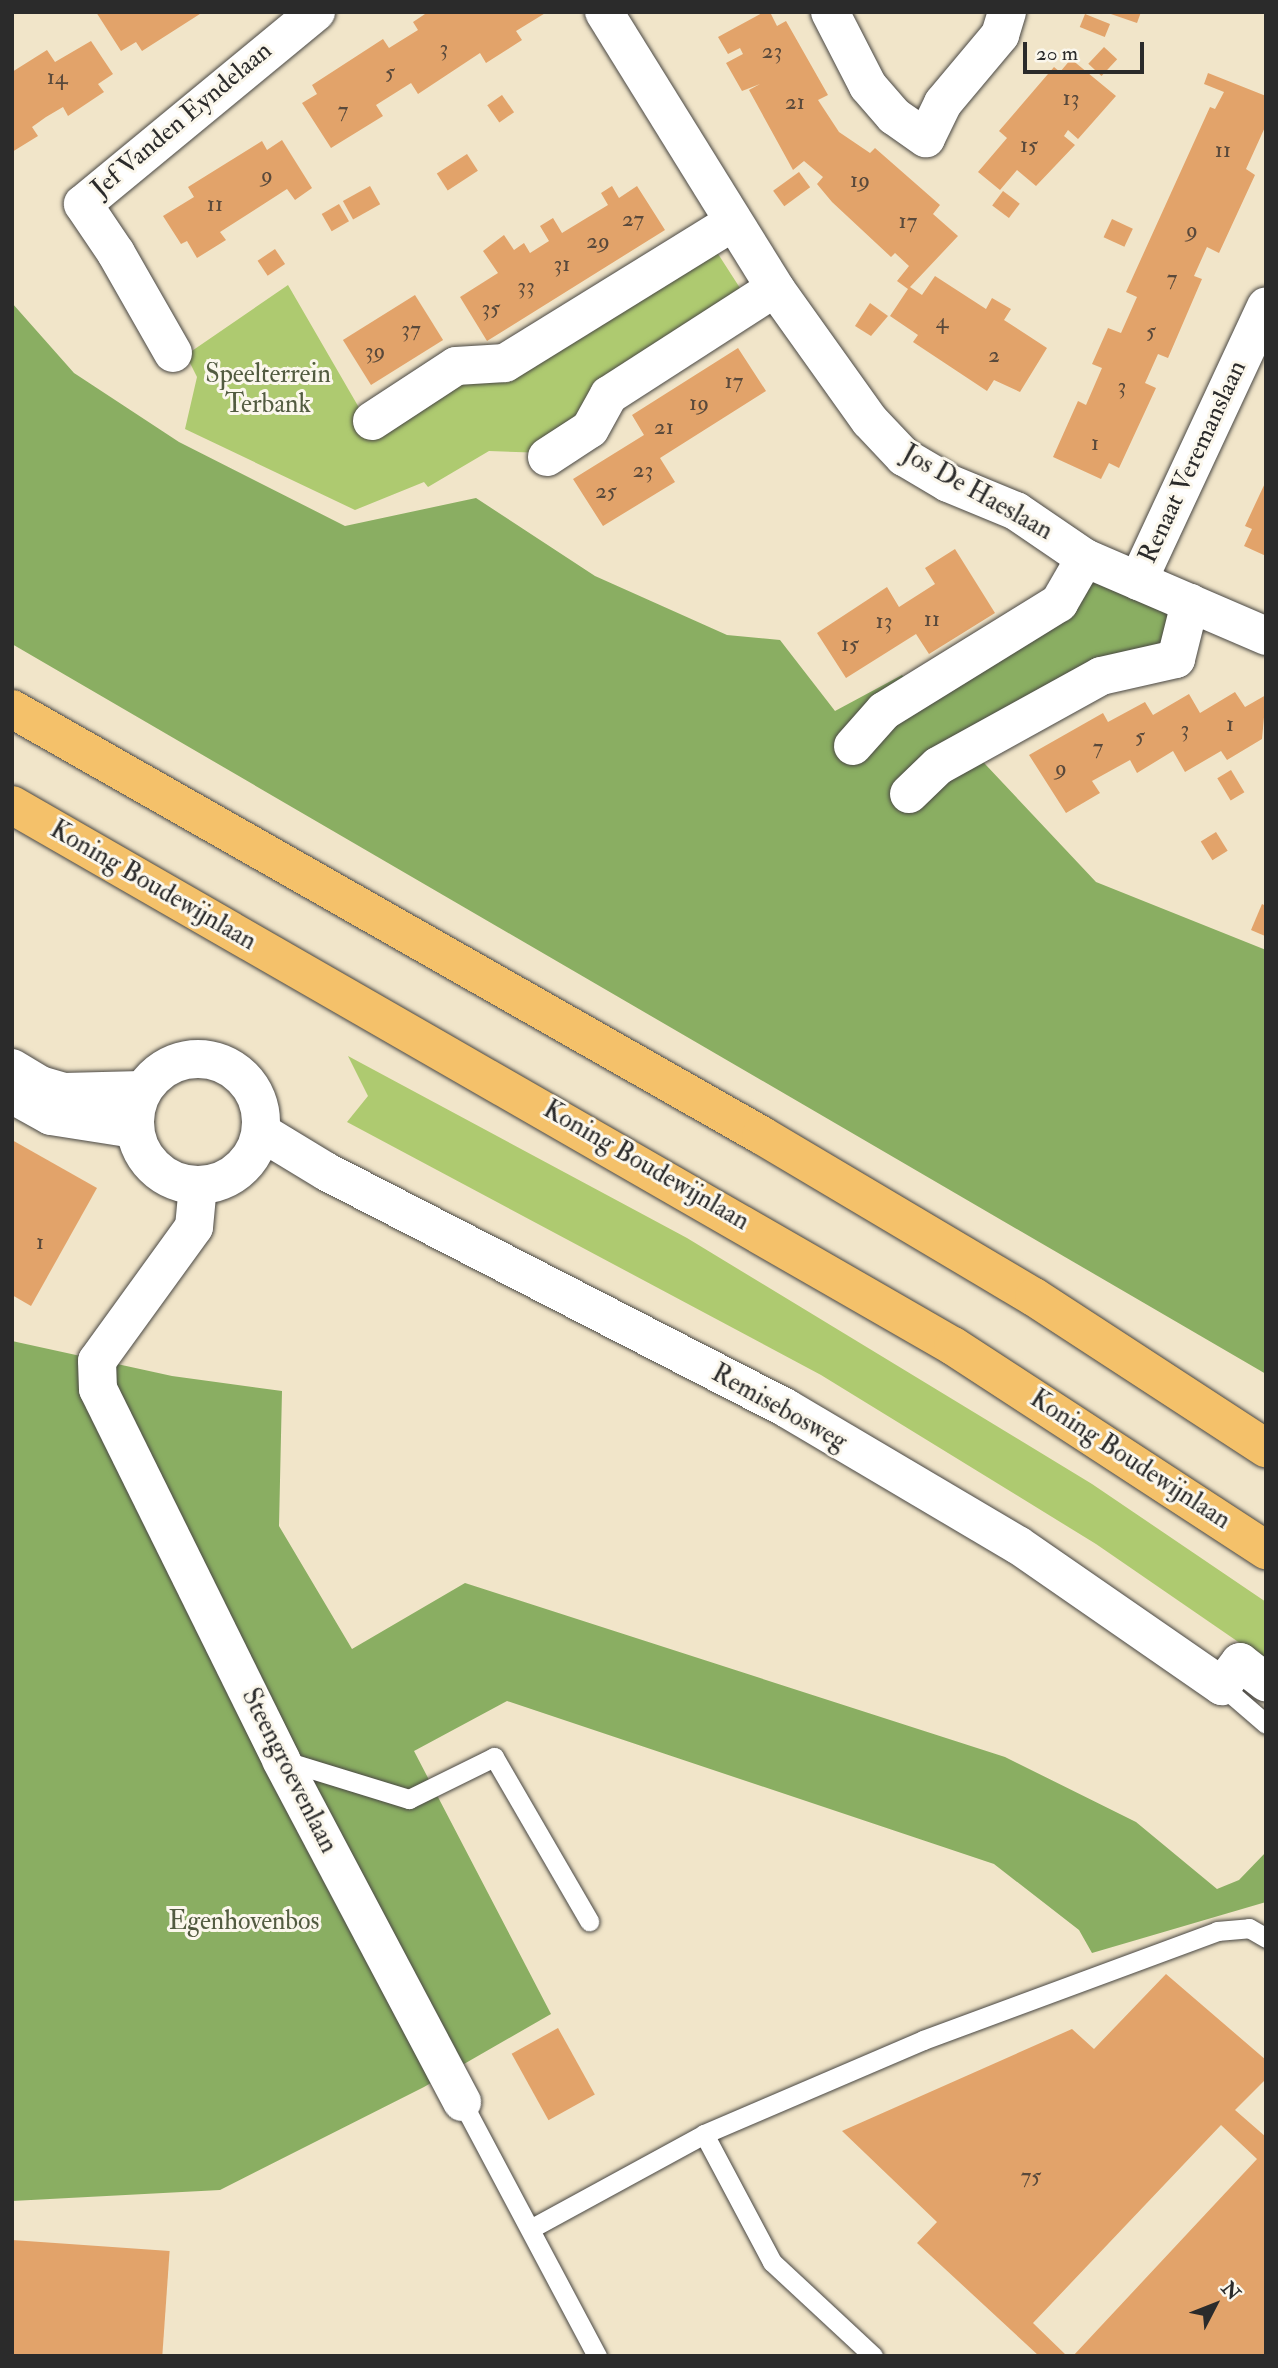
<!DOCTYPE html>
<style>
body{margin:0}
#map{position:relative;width:1278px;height:2368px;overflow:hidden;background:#f1e5c9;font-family:"IM FELL Double Pica",serif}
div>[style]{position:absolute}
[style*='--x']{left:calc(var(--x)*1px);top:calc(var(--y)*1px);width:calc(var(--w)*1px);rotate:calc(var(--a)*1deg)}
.green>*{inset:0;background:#aeca70}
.forest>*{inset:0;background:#8aae62}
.building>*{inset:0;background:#e2a36a;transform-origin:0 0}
.roads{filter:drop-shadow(0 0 2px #494743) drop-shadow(0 0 2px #494743)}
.lane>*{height:19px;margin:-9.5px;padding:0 9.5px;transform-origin:9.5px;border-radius:9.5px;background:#fff}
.street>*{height:38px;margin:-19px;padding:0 19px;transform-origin:19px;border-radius:19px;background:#fff}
.street>.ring{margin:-19px;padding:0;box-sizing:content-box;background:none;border:38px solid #fff;border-radius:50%}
.highway>*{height:38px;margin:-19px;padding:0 19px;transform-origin:19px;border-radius:19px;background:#f4c16a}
span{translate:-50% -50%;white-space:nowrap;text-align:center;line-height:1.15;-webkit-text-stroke:6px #fbf7ec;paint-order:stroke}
.number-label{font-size:23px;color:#59493b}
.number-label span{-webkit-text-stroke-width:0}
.street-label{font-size:26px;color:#2b2b2b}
.park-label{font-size:26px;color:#525b40}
.frame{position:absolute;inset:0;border:14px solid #2b2b2b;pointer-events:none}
.north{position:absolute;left:1180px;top:2270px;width:70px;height:70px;-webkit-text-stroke:5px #fbf7ec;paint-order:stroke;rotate:48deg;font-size:19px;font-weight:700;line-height:28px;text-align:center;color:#2b2b2b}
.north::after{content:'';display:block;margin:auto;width:24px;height:32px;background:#2b2b2b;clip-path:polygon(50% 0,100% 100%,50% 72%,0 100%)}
.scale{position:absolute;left:1023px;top:42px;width:121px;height:32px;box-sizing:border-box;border:4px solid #2b2b2b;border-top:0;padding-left:9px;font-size:21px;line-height:24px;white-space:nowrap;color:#2b2b2b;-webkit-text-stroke:5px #fbf7ec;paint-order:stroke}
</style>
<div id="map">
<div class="green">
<i style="clip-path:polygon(711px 243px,749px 302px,546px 453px,489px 451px,428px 487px,424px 482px,355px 510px,185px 429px,197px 377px,186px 355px,288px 285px,369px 425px)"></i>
<i style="clip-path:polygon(348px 1056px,687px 1238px,1092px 1484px,1266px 1602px,1266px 1661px,1096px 1544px,821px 1375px,347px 1122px,368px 1096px)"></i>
</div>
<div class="forest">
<i style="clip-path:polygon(12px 303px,74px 373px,179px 442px,345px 526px,476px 498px,595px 576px,727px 635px,780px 640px,835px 711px,902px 675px,916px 691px,1085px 558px,1190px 603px,1176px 659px,970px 748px,1096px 882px,1266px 950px,1266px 1374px,12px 644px)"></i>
<i style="clip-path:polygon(12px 1341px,172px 1376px,282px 1391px,279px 1526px,352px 1649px,465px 1583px,1005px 1757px,1136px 1822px,1217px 1889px,1239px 1880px,1266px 1852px,1266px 1902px,1092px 1953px,1079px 1930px,994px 1864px,507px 1701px,414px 1751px,551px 2014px,424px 2087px,220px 2190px,12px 2201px)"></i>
</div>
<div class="building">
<i style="clip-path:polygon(96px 12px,203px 12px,142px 51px,136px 42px,121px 51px)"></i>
<i style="clip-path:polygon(428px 12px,547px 12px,516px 31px,522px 40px,486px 63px,480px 53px,418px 94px,411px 83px,376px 105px,383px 116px,331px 148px,302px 103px,317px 94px,312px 85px,383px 39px,389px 48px,418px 30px,413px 22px)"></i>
<i style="clip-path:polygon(764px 12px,770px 12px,777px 26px,786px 21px,828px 95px,818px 100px,839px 132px,870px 153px,875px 148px,940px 205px,933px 214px,958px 236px,910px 287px,922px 295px,935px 276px,986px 309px,992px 298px,1011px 309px,1004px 320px,1047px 348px,1020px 392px,994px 380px,987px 391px,913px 342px,918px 335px,890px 316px,908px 289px,897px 281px,909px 266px,895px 253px,891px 257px,832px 202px,817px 184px,823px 177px,804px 161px,793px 170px,749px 90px,760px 84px,742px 91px,726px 63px,743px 54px,740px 48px,728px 54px,718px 37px)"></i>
<i style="clip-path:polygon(1105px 12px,1141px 12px,1137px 23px)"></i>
<i style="left:1085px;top:14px;width:27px;height:14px;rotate:22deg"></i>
<i style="clip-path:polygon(91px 41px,113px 74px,98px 84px,104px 92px,68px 116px,63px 107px,46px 117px,32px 127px,38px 136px,12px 152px,12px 72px,47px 50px,55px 62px)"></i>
<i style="left:1104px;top:47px;width:18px;height:23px;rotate:43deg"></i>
<i style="clip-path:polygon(1071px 59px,1116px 96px,1078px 139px,1068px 130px,1064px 136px,1075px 145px,1036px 186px,1017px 170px,1000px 190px,978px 172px,1007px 138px,999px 131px,1054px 67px,1060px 72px)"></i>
<i style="clip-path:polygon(1208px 73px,1266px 96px,1266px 125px,1246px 169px,1255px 175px,1219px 253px,1207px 247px,1194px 276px,1202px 279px,1168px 358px,1158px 354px,1145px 383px,1156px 388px,1119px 468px,1109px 463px,1101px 479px,1053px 457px,1078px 401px,1086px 405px,1102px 368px,1092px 364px,1108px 328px,1121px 333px,1137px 297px,1126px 292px,1210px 107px,1215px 109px,1224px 92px,1204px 84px)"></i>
<i style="left:502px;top:95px;width:21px;height:18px;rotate:55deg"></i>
<i style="clip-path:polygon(282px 140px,312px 188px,295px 200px,287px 189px,220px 232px,226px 240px,197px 258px,187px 241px,181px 244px,163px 216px,194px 197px,188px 187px,262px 141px,267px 150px)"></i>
<i style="left:467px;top:154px;width:20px;height:36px;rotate:57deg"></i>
<i style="left:799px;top:172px;width:19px;height:32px;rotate:54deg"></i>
<i style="left:370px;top:186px;width:21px;height:31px;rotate:61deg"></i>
<i style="clip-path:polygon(612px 186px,619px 198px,637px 186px,665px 230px,487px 341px,460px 297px,498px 273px,483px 251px,504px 235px,514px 250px,524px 243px,530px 253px,549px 241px,540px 226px,553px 218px,562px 233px,608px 205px,601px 193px)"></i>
<i style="left:1003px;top:191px;width:21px;height:18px;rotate:37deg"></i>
<i style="left:339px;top:204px;width:20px;height:20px;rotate:60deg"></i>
<i style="left:1112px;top:219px;width:23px;height:20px;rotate:25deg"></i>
<i style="left:275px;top:249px;width:18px;height:21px;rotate:56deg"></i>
<i style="left:415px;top:295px;width:53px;height:85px;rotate:58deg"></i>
<i style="clip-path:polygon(870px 303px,888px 316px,871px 336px,855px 326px)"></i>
<i style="clip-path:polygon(738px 348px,766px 391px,660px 458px,675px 482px,603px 526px,573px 479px,644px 435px,632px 415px)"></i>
<i style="clip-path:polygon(1266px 481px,1266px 556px,1244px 546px,1252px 529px,1245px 526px)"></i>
<i style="clip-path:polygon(955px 549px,995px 613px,929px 654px,916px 634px,846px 678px,817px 633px,887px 587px,899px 607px,935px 584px,925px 568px)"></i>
<i style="clip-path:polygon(1235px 692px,1245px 707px,1266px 695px,1262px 739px,1227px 760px,1221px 751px,1185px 772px,1173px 751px,1137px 773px,1130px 760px,1092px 781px,1100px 793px,1066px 813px,1029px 755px,1103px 713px,1108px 722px,1145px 702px,1153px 715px,1189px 694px,1200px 713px)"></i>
<i style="left:1231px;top:770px;width:26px;height:16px;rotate:59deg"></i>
<i style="left:1216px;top:832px;width:22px;height:18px;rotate:58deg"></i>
<i style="clip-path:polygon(1262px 904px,1266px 906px,1265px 936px,1251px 930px)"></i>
<i style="clip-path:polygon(12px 1140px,97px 1188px,31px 1306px,12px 1295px)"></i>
<i style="clip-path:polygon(1166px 1974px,1266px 2060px,1266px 2079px,1235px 2110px,1266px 2137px,1266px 2356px,1073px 2356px,1257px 2159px,1221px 2125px,1033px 2323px,1067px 2356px,1039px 2356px,917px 2243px,937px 2222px,842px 2131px,1072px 2029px,1094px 2049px)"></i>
<i style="left:558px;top:2028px;width:76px;height:53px;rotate:61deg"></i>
<i style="left:12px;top:2240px;width:158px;height:116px;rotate:4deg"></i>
</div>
<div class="roads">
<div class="lane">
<i style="--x:1222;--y:1686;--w:58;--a:40.8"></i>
<i style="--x:282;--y:1760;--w:133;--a:17.1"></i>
<i style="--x:409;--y:1799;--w:95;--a:-26.3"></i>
<i style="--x:494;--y:1757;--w:190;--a:59.9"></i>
<i style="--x:462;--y:2102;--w:288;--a:62"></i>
<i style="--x:704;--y:2134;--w:145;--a:62"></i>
<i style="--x:772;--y:2262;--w:138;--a:42.9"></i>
<i style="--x:530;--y:2229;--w:198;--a:-28.6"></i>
<i style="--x:704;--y:2134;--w:238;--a:-23.2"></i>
<i style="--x:923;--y:2040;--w:314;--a:-20.3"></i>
<i style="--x:1217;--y:1931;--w:32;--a:-5"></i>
<i style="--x:1249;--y:1928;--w:20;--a:30"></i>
</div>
<div class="street">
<i style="--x:604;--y:12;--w:325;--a:58.2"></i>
<i style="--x:775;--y:288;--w:163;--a:54.5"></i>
<i style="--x:870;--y:421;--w:50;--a:46.6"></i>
<i style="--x:904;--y:457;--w:51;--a:30.6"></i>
<i style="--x:948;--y:483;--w:74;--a:22.4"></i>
<i style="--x:1016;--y:511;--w:83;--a:34.3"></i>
<i style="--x:1085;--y:558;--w:197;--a:23.3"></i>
<i style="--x:830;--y:12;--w:83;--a:62.8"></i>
<i style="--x:868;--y:86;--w:40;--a:49"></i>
<i style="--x:894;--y:116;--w:39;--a:35"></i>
<i style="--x:926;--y:138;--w:39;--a:-64"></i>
<i style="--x:943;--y:103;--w:89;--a:-50"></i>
<i style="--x:1000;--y:35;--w:24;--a:-73"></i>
<i style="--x:173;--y:353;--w:115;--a:-119.7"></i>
<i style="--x:116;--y:253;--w:59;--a:-124"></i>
<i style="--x:83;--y:204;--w:302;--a:-39.5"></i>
<i style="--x:372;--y:421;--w:100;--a:-33.2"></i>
<i style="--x:456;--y:366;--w:49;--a:-3.5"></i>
<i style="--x:505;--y:363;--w:268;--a:-31.7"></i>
<i style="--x:547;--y:457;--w:51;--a:-33.1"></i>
<i style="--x:590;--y:429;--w:39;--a:-61"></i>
<i style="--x:609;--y:395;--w:197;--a:-32.8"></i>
<i style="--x:1138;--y:581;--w:303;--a:-65"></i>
<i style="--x:853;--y:746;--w:47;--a:-48.5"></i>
<i style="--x:884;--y:711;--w:206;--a:-31.7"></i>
<i style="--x:1059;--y:603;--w:52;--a:-60"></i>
<i style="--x:909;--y:794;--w:40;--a:-44"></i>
<i style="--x:938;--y:766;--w:186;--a:-28.9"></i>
<i style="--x:1101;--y:676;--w:77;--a:-12.8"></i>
<i style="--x:1176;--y:659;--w:58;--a:-76"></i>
<i class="ring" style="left:135px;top:1059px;width:88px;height:88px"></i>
<i style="--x:12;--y:1068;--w:33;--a:31"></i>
<i style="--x:40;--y:1085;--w:25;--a:16"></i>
<i style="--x:64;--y:1092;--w:78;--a:-1.5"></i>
<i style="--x:20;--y:1099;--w:35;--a:29"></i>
<i style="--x:51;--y:1116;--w:84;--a:8.9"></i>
<i style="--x:261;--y:1132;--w:77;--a:31.2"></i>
<i style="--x:327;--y:1172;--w:516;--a:27.21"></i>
<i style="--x:786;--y:1408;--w:269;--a:30.6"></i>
<i style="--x:1018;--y:1545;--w:248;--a:34.7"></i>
<i style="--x:1222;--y:1686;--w:30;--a:-53"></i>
<i style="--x:1240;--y:1662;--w:33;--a:38"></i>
<i style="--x:198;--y:1185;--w:42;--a:95.4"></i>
<i style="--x:194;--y:1227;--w:165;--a:125.9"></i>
<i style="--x:97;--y:1361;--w:28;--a:88"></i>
<i style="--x:98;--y:1389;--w:414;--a:63.7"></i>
<i style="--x:281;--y:1760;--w:387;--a:62.1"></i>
</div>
<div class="highway">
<i style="--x:12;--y:709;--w:862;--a:29.63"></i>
<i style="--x:761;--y:1135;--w:317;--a:30.7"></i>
<i style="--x:1034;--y:1297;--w:277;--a:33.1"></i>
<i style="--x:12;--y:805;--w:1085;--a:29.9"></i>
<i style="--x:953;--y:1346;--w:374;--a:33.1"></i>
</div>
</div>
<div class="number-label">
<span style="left:444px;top:48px">3</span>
<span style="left:772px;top:51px">23</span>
<span style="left:390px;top:72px">5</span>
<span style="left:57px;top:77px">14</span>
<span style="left:1071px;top:98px">13</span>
<span style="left:795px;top:102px">21</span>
<span style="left:343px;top:110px">7</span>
<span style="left:1029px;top:145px">15</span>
<span style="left:1223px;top:150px">11</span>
<span style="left:267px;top:175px">9</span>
<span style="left:860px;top:180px">19</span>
<span style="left:215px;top:204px">11</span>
<span style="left:633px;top:219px">27</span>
<span style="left:908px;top:221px">17</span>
<span style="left:1192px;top:230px">9</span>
<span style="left:598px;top:241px">29</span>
<span style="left:562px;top:264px">31</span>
<span style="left:1172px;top:278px">7</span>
<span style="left:526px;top:286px">33</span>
<span style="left:491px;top:308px">35</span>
<span style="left:942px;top:321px">4</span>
<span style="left:411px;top:329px">37</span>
<span style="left:1151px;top:331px">5</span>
<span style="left:375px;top:351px">39</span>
<span style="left:994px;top:355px">2</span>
<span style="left:734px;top:381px">17</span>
<span style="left:1122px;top:386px">3</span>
<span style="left:699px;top:403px">19</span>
<span style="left:664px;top:427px">21</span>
<span style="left:1095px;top:443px">1</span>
<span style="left:643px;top:470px">23</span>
<span style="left:606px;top:491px">25</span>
<span style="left:932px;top:619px">11</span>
<span style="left:884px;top:621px">13</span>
<span style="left:850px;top:644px">15</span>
<span style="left:1230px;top:724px">1</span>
<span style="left:1185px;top:729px">3</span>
<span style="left:1140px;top:736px">5</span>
<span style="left:1098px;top:747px">7</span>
<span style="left:1061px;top:768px">9</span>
<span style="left:40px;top:1242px">1</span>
<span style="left:1031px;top:2176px">75</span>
</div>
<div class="street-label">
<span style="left:182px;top:120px;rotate:-40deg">Jef Vanden Eyndelaan</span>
<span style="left:1193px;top:462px;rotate:-65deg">Renaat Veremanslaan</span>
<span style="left:977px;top:493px;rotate:29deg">Jos De Haeslaan</span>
<span style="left:153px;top:886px;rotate:30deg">Koning Boudewijnlaan</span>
<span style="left:646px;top:1166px;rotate:30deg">Koning Boudewijnlaan</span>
<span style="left:779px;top:1408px;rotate:29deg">Remisebosweg</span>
<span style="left:1130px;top:1460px;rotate:33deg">Koning Boudewijnlaan</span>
<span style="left:289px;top:1771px;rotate:63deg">Steengroevenlaan</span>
</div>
<div class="park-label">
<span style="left:268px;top:390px">Speelterrein<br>Terbank</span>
<span style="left:244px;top:1922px">Egenhovenbos</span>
</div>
<div class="frame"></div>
<div class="north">N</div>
<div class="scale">20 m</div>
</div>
